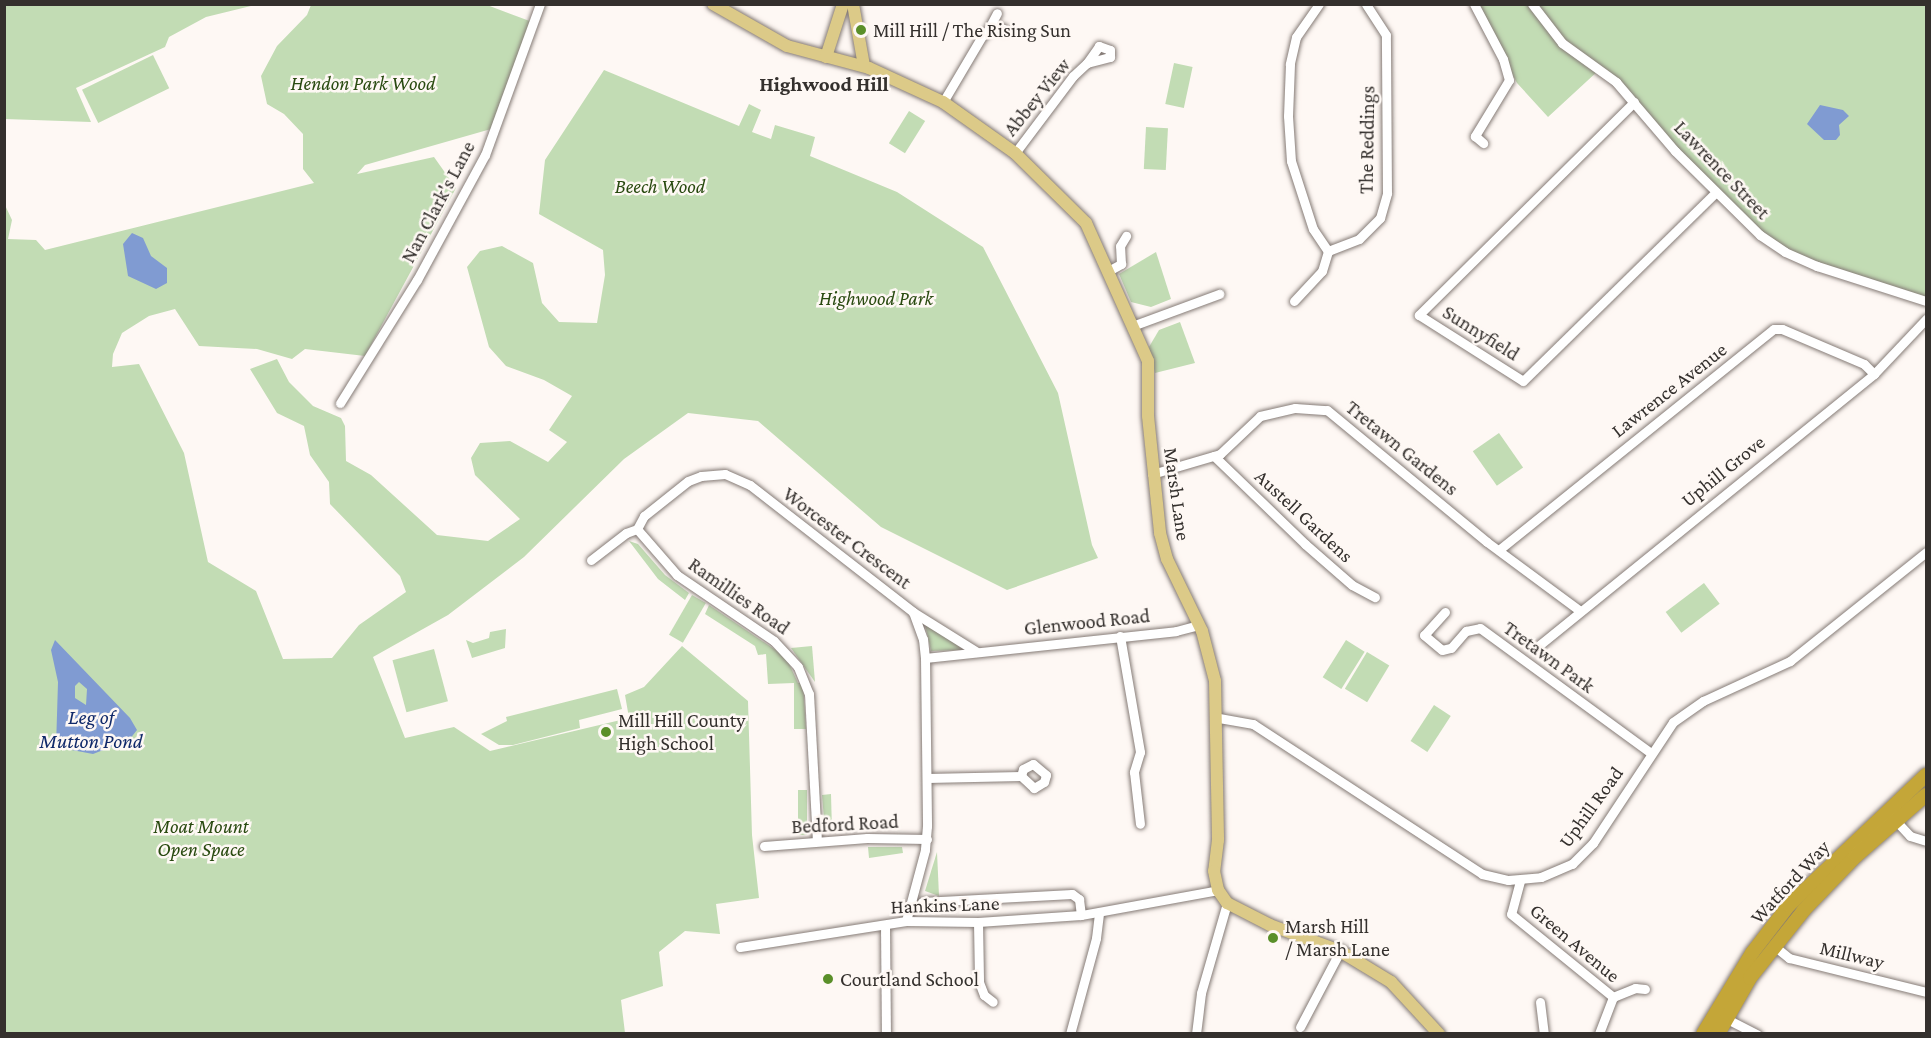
<!DOCTYPE html>
<style>
body{margin:0}
#map{position:relative;width:1931px;height:1038px;overflow:hidden;background:#fef8f4;font-family:"Crimson Pro",serif}
div>[style]{position:absolute}
[style*='--x']{left:calc(var(--x)*1px);top:calc(var(--y)*1px);width:calc(var(--w)*1px);rotate:calc(var(--a)*1deg)}
.green>*{inset:0;background:#c2dcb4;transform-origin:0 0}
.water>*{inset:0;background:#809bd2}
.roads{filter:drop-shadow(0 0 2px #857b76) drop-shadow(0 0 2px #857b76)}
.minor>*{height:9px;margin:-4.5px;padding:0 4.5px;transform-origin:4.5px;border-radius:4.5px;background:#fff}
.major>*{height:12px;margin:-6px;padding:0 6px;transform-origin:6px;border-radius:6px;background:#dcca88}
.highway>*{height:14px;margin:-7px;padding:0 7px;transform-origin:7px;border-radius:7px;background:#c4a638}
.dots>*{width:16px;height:16px;translate:-50% -50%;box-sizing:border-box;border:3px solid #fef8f4;border-radius:50%}
span{translate:-50% -50%;white-space:nowrap;text-align:center;line-height:1.15;-webkit-text-stroke:5px #fef8f4;paint-order:stroke}
.poi-label{font-size:20px;color:#34302d}
.left{translate:0 -50%;text-align:left}
.park-label{font-size:20px;color:#294a10;font-style:italic}
.street-label{font-size:20px;color:#34302d}
.neighbourhood-label{font-size:21px;color:#34302d;font-weight:700}
.water-label{font-size:21px;color:#10296a;font-style:italic}
.frame{position:absolute;inset:0;border:6px solid #34302d;pointer-events:none}
</style>
<div id="map">
<div class="green">
<i style="clip-path:polygon(5px 4px,255px 4px,255px 5px,206px 17px,169px 37px,165px 47px,76px 88px,91px 122px,5px 119px)"></i>
<i style="clip-path:polygon(311px 5px,487px 5px,535px 23px,498px 127px,365px 165px,357px 174px,434px 157px,456px 188px,365px 356px,305px 349px,292px 359px,257px 349px,199px 346px,175px 309px,149px 316px,122px 333px,113px 354px,112px 367px,139px 364px,184px 453px,208px 562px,256px 591px,283px 659px,332px 658px,359px 625px,406px 592px,400px 576px,330px 504px,329px 482px,310px 455px,304px 426px,277px 413px,250px 369px,277px 359px,289px 382px,313px 406px,341px 418px,345px 426px,346px 461px,371px 475px,437px 535px,488px 541px,520px 519px,475px 475px,471px 458px,480px 443px,510px 441px,548px 462px,567px 442px,549px 430px,572px 396px,544px 380px,506px 366px,489px 347px,467px 267px,480px 251px,502px 246px,533px 263px,542px 303px,559px 322px,597px 323px,605px 275px,603px 250px,539px 214px,545px 160px,604px 70px,739px 126px,749px 104px,761px 110px,752px 132px,771px 139px,775px 125px,815px 137px,810px 156px,897px 192px,983px 247px,1058px 393px,1092px 545px,1098px 558px,1007px 590px,881px 527px,758px 421px,688px 413px,624px 459px,524px 557px,448px 615px,373px 657px,405px 738px,454px 727px,490px 751px,629px 718px,625px 695px,644px 687px,682px 646px,748px 701px,752px 835px,759px 898px,716px 904px,720px 934px,685px 931px,659px 952px,663px 986px,621px 1000px,625px 1033px,5px 1033px,4px 203px,12px 220px,8px 239px,36px 240px,45px 250px,314px 183px,303px 169px,303px 134px,284px 114px,267px 104px,261px 76px,277px 46px,307px 15px)"></i>
<i style="clip-path:polygon(1475px 5px,1926px 5px,1926px 301px,1785px 252px,1716px 192px,1599px 70px,1548px 117px,1517px 83px)"></i>
<i style="left:153px;top:55px;width:37px;height:79px;rotate:64deg"></i>
<i style="left:1174px;top:63px;width:19px;height:42px;rotate:12deg"></i>
<i style="left:909px;top:111px;width:19px;height:38px;rotate:32deg"></i>
<i style="left:1146px;top:127px;width:22px;height:42px;rotate:3deg"></i>
<i style="clip-path:polygon(1156px 252px,1171px 299px,1151px 307px,1131px 302px,1119px 274px)"></i>
<i style="clip-path:polygon(1180px 322px,1195px 363px,1155px 373px,1149px 347px,1159px 330px)"></i>
<i style="left:1499px;top:433px;width:42px;height:32px;rotate:55deg"></i>
<i style="clip-path:polygon(629px 541px,638px 544px,665px 575px,689px 593px,685px 600px,658px 579px)"></i>
<i style="left:1704px;top:583px;width:26px;height:48px;rotate:53deg"></i>
<i style="left:692px;top:595px;width:16px;height:46px;rotate:30deg"></i>
<i style="clip-path:polygon(709px 605px,786px 657px,798px 683px,803px 683px,806px 729px,794px 729px,794px 683px,768px 684px,766px 654px,758px 655px,755px 646px,705px 614px)"></i>
<i style="clip-path:polygon(925px 624px,959px 646px,961px 650px,931px 651px)"></i>
<i style="clip-path:polygon(506px 629px,505px 648px,472px 658px,466px 640px,473px 643px,489px 638px,490px 632px)"></i>
<i style="left:1346px;top:640px;width:22px;height:44px;rotate:32deg"></i>
<i style="clip-path:polygon(812px 646px,815px 682px,791px 648px)"></i>
<i style="left:434px;top:649px;width:54px;height:43px;rotate:75deg"></i>
<i style="left:1367px;top:652px;width:26px;height:43px;rotate:31deg"></i>
<i style="clip-path:polygon(617px 689px,622px 709px,579px 720px,580px 728px,513px 745px,499px 745px,481px 734px,507px 721px,506px 717px)"></i>
<i style="left:1434px;top:705px;width:20px;height:43px;rotate:33deg"></i>
<i style="left:798px;top:790px;width:9px;height:45px"></i>
<i style="clip-path:polygon(831px 794px,832px 831px,825px 830px,822px 795px)"></i>
<i style="clip-path:polygon(868px 847px,902px 847px,903px 853px,869px 858px)"></i>
<i style="clip-path:polygon(937px 852px,939px 896px,925px 891px)"></i>
</div>
<div class="water">
<i style="clip-path:polygon(1820px 105px,1843px 110px,1849px 116px,1839px 125px,1840px 135px,1836px 140px,1824px 140px,1807px 124px)"></i>
<i style="clip-path:polygon(132px 233px,143px 238px,151px 256px,167px 268px,167px 283px,156px 289px,128px 276px,123px 244px)"></i>
<i style="clip-path:polygon(evenodd,55px 640px,130px 718px,137px 730px,129px 740px,93px 754px,56px 747px,58px 682px,51px 650px,55px 640px,79px 682px,87px 689px,86px 705px,75px 698px,75px 686px,79px 682px)"></i>
</div>
<div class="roads">
<div class="minor">
<i style="--x:1319;--y:4;--w:40;--a:124.9"></i>
<i style="--x:1296;--y:37;--w:28;--a:103"></i>
<i style="--x:1290;--y:64;--w:52;--a:92.2"></i>
<i style="--x:1288;--y:116;--w:45;--a:86.2"></i>
<i style="--x:1291;--y:161;--w:71;--a:72.1"></i>
<i style="--x:1313;--y:229;--w:27;--a:56"></i>
<i style="--x:1474;--y:4;--w:62;--a:62.2"></i>
<i style="--x:1503;--y:59;--w:22;--a:74"></i>
<i style="--x:1509;--y:80;--w:66;--a:121.3"></i>
<i style="--x:1475;--y:136;--w:11;--a:41"></i>
<i style="--x:1532;--y:4;--w:49;--a:52.4"></i>
<i style="--x:1562;--y:43;--w:67;--a:35.8"></i>
<i style="--x:1616;--y:82;--w:91;--a:49.5"></i>
<i style="--x:1675;--y:151;--w:120;--a:44.7"></i>
<i style="--x:1760;--y:235;--w:30;--a:34"></i>
<i style="--x:1785;--y:252;--w:35;--a:24"></i>
<i style="--x:1817;--y:266;--w:114;--a:17.8"></i>
<i style="--x:988;--y:30;--w:19;--a:-62"></i>
<i style="--x:943;--y:102;--w:77;--a:-59.4"></i>
<i style="--x:982;--y:36;--w:15;--a:-42"></i>
<i style="--x:993;--y:26;--w:11;--a:15"></i>
<i style="--x:1634;--y:102;--w:303;--a:135.3"></i>
<i style="--x:1419;--y:315;--w:123;--a:32.4"></i>
<i style="--x:1523;--y:381;--w:270;--a:-44.4"></i>
<i style="--x:1015;--y:153;--w:96;--a:-53"></i>
<i style="--x:1073;--y:76;--w:19;--a:-43"></i>
<i style="--x:1087;--y:63;--w:24;--a:-15"></i>
<i style="--x:1110;--y:57;--w:7;--a:-90"></i>
<i style="--x:1110;--y:50;--w:12;--a:-160"></i>
<i style="--x:1099;--y:46;--w:21;--a:125"></i>
<i style="--x:1110;--y:270;--w:13;--a:-29"></i>
<i style="--x:1121;--y:264;--w:18;--a:-93"></i>
<i style="--x:1120;--y:246;--w:12;--a:-59"></i>
<i style="--x:1294;--y:301;--w:41;--a:-47"></i>
<i style="--x:1322;--y:271;--w:21;--a:-73"></i>
<i style="--x:1328;--y:251;--w:33;--a:-21"></i>
<i style="--x:1359;--y:239;--w:30;--a:-45"></i>
<i style="--x:1380;--y:218;--w:26;--a:-74"></i>
<i style="--x:1387;--y:193;--w:158;--a:-90.4"></i>
<i style="--x:1386;--y:35;--w:37;--a:-123"></i>
<i style="--x:1135;--y:325;--w:90;--a:-20.3"></i>
<i style="--x:340;--y:403;--w:145;--a:-58"></i>
<i style="--x:417;--y:280;--w:142;--a:-61.5"></i>
<i style="--x:485;--y:155;--w:161;--a:-70"></i>
<i style="--x:1214;--y:456;--w:127;--a:44"></i>
<i style="--x:1305;--y:544;--w:62;--a:41.1"></i>
<i style="--x:1352;--y:585;--w:26;--a:28"></i>
<i style="--x:1152;--y:474;--w:71;--a:-16.4"></i>
<i style="--x:1220;--y:454;--w:55;--a:-43.5"></i>
<i style="--x:1260;--y:416;--w:36;--a:-13"></i>
<i style="--x:1295;--y:408;--w:32;--a:4"></i>
<i style="--x:1327;--y:410;--w:207;--a:39.5"></i>
<i style="--x:1487;--y:542;--w:114;--a:36.5"></i>
<i style="--x:637;--y:529;--w:15;--a:-62"></i>
<i style="--x:644;--y:516;--w:56;--a:-38.5"></i>
<i style="--x:688;--y:481;--w:14;--a:-21"></i>
<i style="--x:701;--y:476;--w:24;--a:-5"></i>
<i style="--x:725;--y:474;--w:27;--a:24"></i>
<i style="--x:750;--y:485;--w:207;--a:37.9"></i>
<i style="--x:913;--y:612;--w:29;--a:70"></i>
<i style="--x:923;--y:639;--w:19;--a:84"></i>
<i style="--x:925;--y:658;--w:168;--a:89.3"></i>
<i style="--x:927;--y:826;--w:24;--a:95"></i>
<i style="--x:925;--y:850;--w:73;--a:105"></i>
<i style="--x:637;--y:529;--w:61;--a:49"></i>
<i style="--x:677;--y:575;--w:117;--a:34.2"></i>
<i style="--x:774;--y:641;--w:35;--a:47"></i>
<i style="--x:798;--y:667;--w:29;--a:68"></i>
<i style="--x:809;--y:694;--w:147;--a:86.9"></i>
<i style="--x:1500;--y:549;--w:351;--a:-38.8"></i>
<i style="--x:1774;--y:329;--w:8;--a:0"></i>
<i style="--x:1782;--y:329;--w:89;--a:23.1"></i>
<i style="--x:1864;--y:364;--w:14;--a:45"></i>
<i style="--x:591;--y:560;--w:44;--a:-37.6"></i>
<i style="--x:626;--y:533;--w:12;--a:-20"></i>
<i style="--x:913;--y:612;--w:75;--a:32"></i>
<i style="--x:1445;--y:612;--w:31;--a:132"></i>
<i style="--x:1424;--y:635;--w:23;--a:40"></i>
<i style="--x:1442;--y:650;--w:9;--a:-13"></i>
<i style="--x:1451;--y:648;--w:23;--a:-49"></i>
<i style="--x:1466;--y:631;--w:14;--a:-12"></i>
<i style="--x:1480;--y:628;--w:212;--a:36.2"></i>
<i style="--x:1120;--y:636;--w:118;--a:80.2"></i>
<i style="--x:1140;--y:752;--w:21;--a:107"></i>
<i style="--x:1134;--y:772;--w:52;--a:83.4"></i>
<i style="--x:1537;--y:647;--w:434;--a:-39"></i>
<i style="--x:1874;--y:374;--w:76;--a:-46.6"></i>
<i style="--x:925;--y:658;--w:252;--a:-6.1"></i>
<i style="--x:1176;--y:631;--w:24;--a:-15"></i>
<i style="--x:1219;--y:718;--w:35;--a:10"></i>
<i style="--x:1253;--y:724;--w:274;--a:33.2"></i>
<i style="--x:1482;--y:874;--w:27;--a:13"></i>
<i style="--x:1508;--y:880;--w:33;--a:-5"></i>
<i style="--x:1541;--y:877;--w:34;--a:-23"></i>
<i style="--x:1572;--y:864;--w:30;--a:-45"></i>
<i style="--x:1593;--y:843;--w:145;--a:-56.5"></i>
<i style="--x:1673;--y:722;--w:37;--a:-35"></i>
<i style="--x:1703;--y:701;--w:96;--a:-24.7"></i>
<i style="--x:1790;--y:661;--w:174;--a:-38.7"></i>
<i style="--x:927;--y:778;--w:94;--a:-1.2"></i>
<i style="--x:1021;--y:776;--w:7;--a:-74"></i>
<i style="--x:1023;--y:769;--w:11;--a:-27"></i>
<i style="--x:1033;--y:764;--w:17;--a:40"></i>
<i style="--x:1046;--y:775;--w:7;--a:106"></i>
<i style="--x:1044;--y:782;--w:12;--a:149"></i>
<i style="--x:1034;--y:788;--w:18;--a:-137"></i>
<i style="--x:1897;--y:822;--w:19;--a:47"></i>
<i style="--x:1910;--y:836;--w:17;--a:17"></i>
<i style="--x:764;--y:846;--w:103;--a:-4.4"></i>
<i style="--x:867;--y:838;--w:60;--a:1"></i>
<i style="--x:1520;--y:881;--w:34;--a:105"></i>
<i style="--x:1511;--y:914;--w:132;--a:39.1"></i>
<i style="--x:1613;--y:997;--w:40;--a:111"></i>
<i style="--x:922;--y:902;--w:150;--a:-3.1"></i>
<i style="--x:1072;--y:894;--w:9;--a:36"></i>
<i style="--x:1079;--y:899;--w:16;--a:83"></i>
<i style="--x:978;--y:922;--w:60;--a:89"></i>
<i style="--x:979;--y:982;--w:14;--a:69"></i>
<i style="--x:984;--y:995;--w:11;--a:38"></i>
<i style="--x:885;--y:925;--w:109;--a:89.5"></i>
<i style="--x:1773;--y:945;--w:21;--a:39"></i>
<i style="--x:1789;--y:958;--w:141;--a:13.9"></i>
<i style="--x:740;--y:947;--w:168;--a:-8.9"></i>
<i style="--x:906;--y:921;--w:72;--a:0.8"></i>
<i style="--x:978;--y:922;--w:103;--a:-3.9"></i>
<i style="--x:1081;--y:915;--w:139;--a:-10.3"></i>
<i style="--x:1613;--y:997;--w:24;--a:-22"></i>
<i style="--x:1635;--y:988;--w:10;--a:6"></i>
<i style="--x:1540;--y:1002;--w:32;--a:83"></i>
<i style="--x:1727;--y:1019;--w:34;--a:27"></i>
<i style="--x:1300;--y:1027;--w:86;--a:-62.2"></i>
<i style="--x:1070;--y:1034;--w:99;--a:-74.8"></i>
<i style="--x:1096;--y:938;--w:26;--a:-83"></i>
<i style="--x:1196;--y:1034;--w:41;--a:-83"></i>
<i style="--x:1201;--y:993;--w:94;--a:-73.9"></i>
</div>
<div class="major">
<i style="--x:713;--y:4;--w:85;--a:29.6"></i>
<i style="--x:787;--y:46;--w:85;--a:15"></i>
<i style="--x:869;--y:68;--w:81;--a:24.7"></i>
<i style="--x:943;--y:102;--w:88;--a:35.3"></i>
<i style="--x:1015;--y:153;--w:100;--a:44.6"></i>
<i style="--x:1086;--y:223;--w:151;--a:65.8"></i>
<i style="--x:1148;--y:361;--w:55;--a:90"></i>
<i style="--x:1148;--y:416;--w:118;--a:84.1"></i>
<i style="--x:1160;--y:533;--w:27;--a:75"></i>
<i style="--x:1167;--y:559;--w:80;--a:64.1"></i>
<i style="--x:1202;--y:631;--w:52;--a:75.4"></i>
<i style="--x:1215;--y:681;--w:159;--a:88.9"></i>
<i style="--x:1218;--y:840;--w:31;--a:97"></i>
<i style="--x:1214;--y:871;--w:19;--a:78"></i>
<i style="--x:1218;--y:890;--w:16;--a:55"></i>
<i style="--x:1227;--y:903;--w:48;--a:27.1"></i>
<i style="--x:1270;--y:925;--w:75;--a:20.4"></i>
<i style="--x:1340;--y:951;--w:60;--a:31.3"></i>
<i style="--x:1391;--y:982;--w:71;--a:47.3"></i>
<i style="--x:853;--y:4;--w:63;--a:79.9"></i>
<i style="--x:826;--y:57;--w:56;--a:-72.2"></i>
</div>
<div class="highway">
<i style="--x:1703;--y:1034;--w:95;--a:-58.8"></i>
<i style="--x:1752;--y:953;--w:61;--a:-52.4"></i>
<i style="--x:1789;--y:905;--w:189;--a:-43.5"></i>
<i style="--x:1718;--y:1034;--w:64;--a:-60.3"></i>
<i style="--x:1750;--y:978;--w:87;--a:-51.5"></i>
<i style="--x:1804;--y:910;--w:75;--a:-46.1"></i>
<i style="--x:1856;--y:856;--w:93;--a:-41.1"></i>
</div>
</div>
<div class="dots">
<i style="left:861px;top:30px;background:#5a8f29"></i>
<i style="left:606px;top:732px;background:#5a8f29"></i>
<i style="left:1273px;top:938px;background:#5a8f29"></i>
<i style="left:828px;top:979px;background:#5a8f29"></i>
</div>
<div class="poi-label">
<span class="left" style="left:873px;top:30px">Mill Hill / The Rising Sun</span>
<span class="left" style="left:618px;top:732px">Mill Hill County<br>High School</span>
<span class="left" style="left:1285px;top:938px">Marsh Hill<br>/ Marsh Lane</span>
<span class="left" style="left:840px;top:979px">Courtland School</span>
</div>
<div class="park-label">
<span style="left:363px;top:83px">Hendon Park Wood</span>
<span style="left:660px;top:186px">Beech Wood</span>
<span style="left:876px;top:298px">Highwood Park</span>
<span style="left:201px;top:838px">Moat Mount<br>Open Space</span>
</div>
<div class="street-label">
<span style="left:1037px;top:97px;rotate:-51deg">Abbey View</span>
<span style="left:1367px;top:140px;rotate:-89deg">The Reddings</span>
<span style="left:1722px;top:170px;rotate:46deg">Lawrence Street</span>
<span style="left:438px;top:202px;rotate:-62deg">Nan Clark's Lane</span>
<span style="left:1481px;top:333px;rotate:32deg">Sunnyfield</span>
<span style="left:1669px;top:390px;rotate:-38deg">Lawrence Avenue</span>
<span style="left:1402px;top:448px;rotate:39deg">Tretawn Gardens</span>
<span style="left:1723px;top:471px;rotate:-39deg">Uphill Grove</span>
<span style="left:1177px;top:494px;rotate:82deg">Marsh Lane</span>
<span style="left:1304px;top:516px;rotate:43deg">Austell Gardens</span>
<span style="left:847px;top:538px;rotate:37deg">Worcester Crescent</span>
<span style="left:739px;top:596px;rotate:35deg">Ramillies Road</span>
<span style="left:1087px;top:622px;rotate:-6deg">Glenwood Road</span>
<span style="left:1549px;top:657px;rotate:36deg">Tretawn Park</span>
<span style="left:1591px;top:807px;rotate:-54deg">Uphill Road</span>
<span style="left:845px;top:824px;rotate:-3deg">Bedford Road</span>
<span style="left:1790px;top:882px;rotate:-47deg">Watford Way</span>
<span style="left:945px;top:905px;rotate:-2deg">Hankins Lane</span>
<span style="left:1575px;top:943px;rotate:40deg">Green Avenue</span>
<span style="left:1852px;top:955px;rotate:14deg">Millway</span>
</div>
<div class="neighbourhood-label">
<span style="left:824px;top:84px">Highwood Hill</span>
</div>
<div class="water-label">
<span style="left:91px;top:729px">Leg of<br>Mutton Pond</span>
</div>
<div class="frame"></div>
</div>
